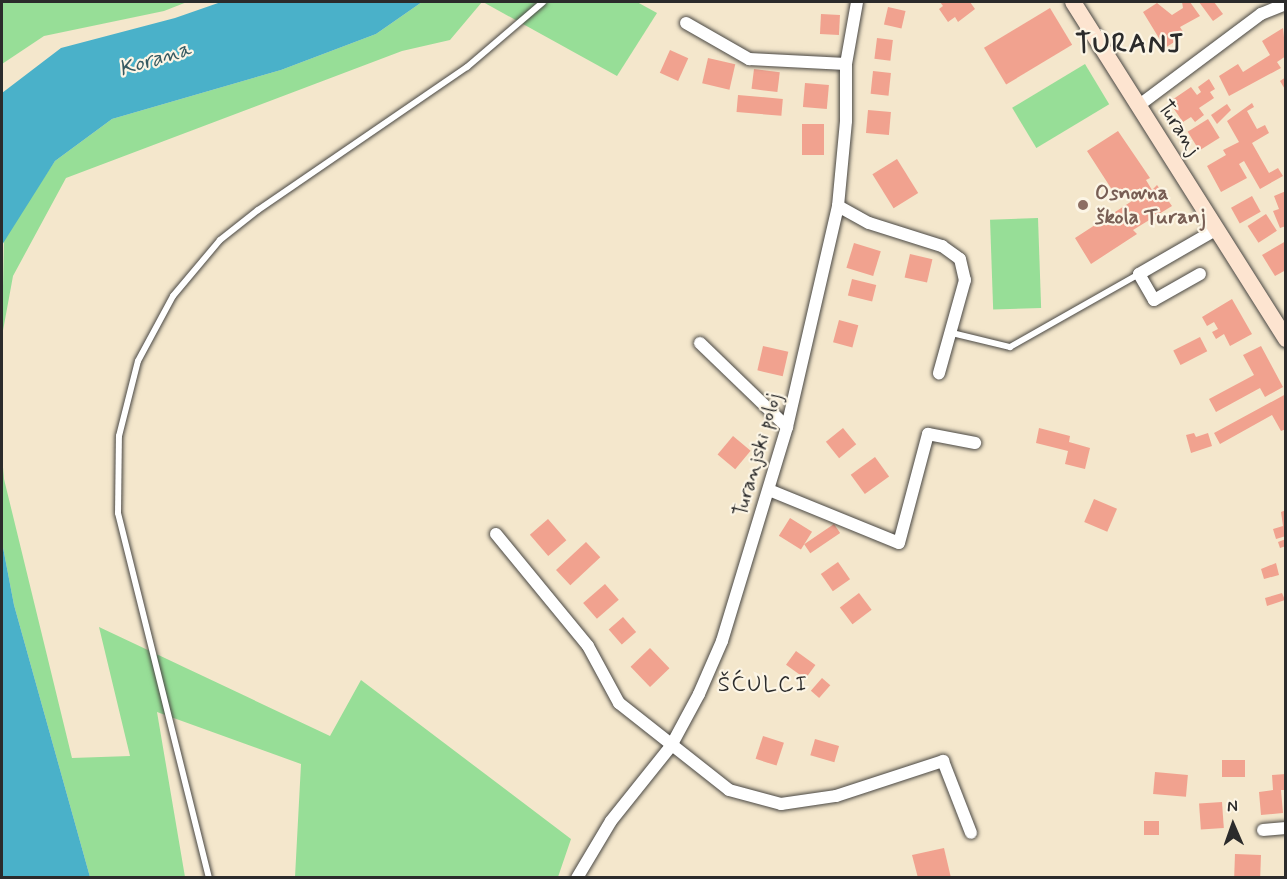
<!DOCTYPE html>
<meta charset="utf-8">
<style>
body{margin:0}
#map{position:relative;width:1287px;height:879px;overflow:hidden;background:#f4e7cc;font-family:Mynerve,sans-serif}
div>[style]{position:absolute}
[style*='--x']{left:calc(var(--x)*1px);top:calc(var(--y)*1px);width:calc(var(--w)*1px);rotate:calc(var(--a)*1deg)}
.green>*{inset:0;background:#97de97;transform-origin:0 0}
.water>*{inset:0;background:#4ab1c9}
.building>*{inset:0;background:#f1a28f;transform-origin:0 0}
.roads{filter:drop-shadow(0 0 2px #494743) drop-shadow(0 0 2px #494743)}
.lane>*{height:6px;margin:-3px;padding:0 3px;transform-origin:3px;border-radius:3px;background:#fff}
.street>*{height:12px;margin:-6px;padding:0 6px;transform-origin:6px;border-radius:6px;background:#fff}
.secondary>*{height:16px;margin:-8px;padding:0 8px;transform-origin:8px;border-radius:8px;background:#fde4d0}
.dots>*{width:16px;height:16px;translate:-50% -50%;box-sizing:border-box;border:3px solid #fcf5e5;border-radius:50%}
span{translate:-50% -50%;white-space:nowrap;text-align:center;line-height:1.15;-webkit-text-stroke:4.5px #fcf5e5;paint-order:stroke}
.street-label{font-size:21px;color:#2b2b2b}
.education-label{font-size:21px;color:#785e54;font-weight:700}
.left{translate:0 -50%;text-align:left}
.water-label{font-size:22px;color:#365a62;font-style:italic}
.neighbourhood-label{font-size:22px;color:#2b2b2b;letter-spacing:1.5px}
.district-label{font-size:27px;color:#2b2b2b;font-weight:700;letter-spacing:1.5px}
.frame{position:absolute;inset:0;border:3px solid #2b2b2b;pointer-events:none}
.north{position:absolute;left:1203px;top:795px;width:60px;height:60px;-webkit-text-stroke:4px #fcf5e5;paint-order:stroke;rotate:358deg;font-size:16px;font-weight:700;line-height:24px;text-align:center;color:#2b2b2b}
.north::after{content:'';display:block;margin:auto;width:21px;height:27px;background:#2b2b2b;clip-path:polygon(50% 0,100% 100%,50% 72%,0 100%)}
</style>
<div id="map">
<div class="green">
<i style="clip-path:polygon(2px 2px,187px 2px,164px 11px,44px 36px,2px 64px)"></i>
<i style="clip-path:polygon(422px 2px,482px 2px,450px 40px,402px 51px,66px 178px,13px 276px,2px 336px,4px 237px,55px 161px,112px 119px,281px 70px,376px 34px)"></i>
<i style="clip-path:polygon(483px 2px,637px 2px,657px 13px,617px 76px)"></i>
<i style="left:1085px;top:64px;width:47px;height:85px;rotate:59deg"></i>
<i style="left:1038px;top:218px;width:90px;height:48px;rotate:88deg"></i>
<i style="clip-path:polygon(2px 455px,4px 479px,72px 758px,130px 756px,99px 627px,330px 736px,361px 680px,571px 839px,558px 877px,295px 877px,301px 764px,157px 712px,185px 877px,90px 877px,14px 605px,2px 542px)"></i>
</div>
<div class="water">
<i style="clip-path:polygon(221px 2px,422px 2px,376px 34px,281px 70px,112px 119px,55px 161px,2px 245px,2px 93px,61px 48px,175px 18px)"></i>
<i style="clip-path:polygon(2px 542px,14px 605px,90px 877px,2px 877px)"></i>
</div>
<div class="building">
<i style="clip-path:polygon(940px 2px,970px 2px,975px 9px,958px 22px,955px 17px,948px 22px,939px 9px,943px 6px)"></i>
<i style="clip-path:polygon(1182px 2px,1190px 2px,1200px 16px,1180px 27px,1185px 35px,1165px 48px,1143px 12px,1157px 3px,1172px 15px,1183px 8px)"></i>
<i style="clip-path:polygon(1199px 2px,1214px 2px,1223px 14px,1213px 21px)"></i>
<i style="left:888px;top:7px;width:18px;height:18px;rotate:13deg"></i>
<i style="left:1050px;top:8px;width:43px;height:77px;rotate:59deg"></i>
<i style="left:821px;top:14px;width:19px;height:20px;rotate:3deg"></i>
<i style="clip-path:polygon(1283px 28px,1286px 56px,1277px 62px,1281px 68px,1229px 96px,1219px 76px,1238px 64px,1243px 72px,1270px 55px,1262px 41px)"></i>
<i style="left:877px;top:38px;width:16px;height:21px;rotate:7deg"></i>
<i style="left:670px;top:50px;width:20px;height:25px;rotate:24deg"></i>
<i style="left:708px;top:58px;width:28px;height:26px;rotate:13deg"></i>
<i style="left:754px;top:69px;width:26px;height:20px;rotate:7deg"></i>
<i style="left:873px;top:71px;width:18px;height:23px;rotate:6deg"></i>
<i style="clip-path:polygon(1286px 77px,1286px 91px,1280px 81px)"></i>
<i style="clip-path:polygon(1209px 79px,1215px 89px,1210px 92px,1214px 98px,1199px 108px,1204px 115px,1195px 122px,1191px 117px,1183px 122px,1169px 102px,1191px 87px,1197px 95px,1201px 92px,1198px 87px)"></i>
<i style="left:805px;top:83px;width:24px;height:24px;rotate:5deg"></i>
<i style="left:738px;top:95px;width:45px;height:17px;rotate:5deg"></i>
<i style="clip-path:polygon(1252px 103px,1254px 107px,1247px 111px,1257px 129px,1265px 125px,1269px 133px,1252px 143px,1269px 173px,1278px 168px,1283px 176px,1260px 189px,1244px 161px,1239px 164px,1247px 178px,1221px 192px,1207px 166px,1226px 155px,1223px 150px,1239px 142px,1227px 121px)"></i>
<i style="clip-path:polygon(1227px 104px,1231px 110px,1217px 124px,1211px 115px)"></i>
<i style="left:868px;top:110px;width:23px;height:23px;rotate:5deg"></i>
<i style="left:1208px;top:119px;width:22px;height:24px;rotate:58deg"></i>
<i style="left:802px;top:124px;width:22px;height:31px"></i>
<i style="clip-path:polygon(1118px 131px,1150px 178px,1146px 180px,1152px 190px,1157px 185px,1172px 206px,1133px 230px,1137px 234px,1091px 264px,1075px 238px,1132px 201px,1127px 193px,1118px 199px,1087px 151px)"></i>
<i style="left:897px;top:159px;width:40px;height:29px;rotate:58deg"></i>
<i style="clip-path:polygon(1286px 191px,1286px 226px,1280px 228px,1273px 211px,1279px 209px,1274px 196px)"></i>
<i style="left:1252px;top:196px;width:18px;height:24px;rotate:61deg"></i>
<i style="left:1266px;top:214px;width:20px;height:22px;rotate:57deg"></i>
<i style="clip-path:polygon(1286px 241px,1286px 270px,1275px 276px,1262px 255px)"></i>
<i style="left:854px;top:243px;width:28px;height:26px;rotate:17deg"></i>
<i style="left:910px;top:254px;width:23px;height:24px;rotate:13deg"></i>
<i style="left:852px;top:279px;width:25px;height:17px;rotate:14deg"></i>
<i style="clip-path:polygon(1232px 299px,1252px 334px,1230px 346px,1224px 334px,1216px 339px,1212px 332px,1218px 329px,1214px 322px,1207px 326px,1202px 317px)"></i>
<i style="left:839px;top:320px;width:20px;height:23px;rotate:15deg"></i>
<i style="left:1200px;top:337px;width:16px;height:30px;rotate:63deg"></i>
<i style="left:763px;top:346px;width:26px;height:25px;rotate:13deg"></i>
<i style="clip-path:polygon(1261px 346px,1283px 387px,1265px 397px,1260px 388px,1216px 412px,1209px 399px,1254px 375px,1243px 355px)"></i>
<i style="clip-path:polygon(1286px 394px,1286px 429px,1281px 431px,1272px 415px,1220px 444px,1214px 433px)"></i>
<i style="left:843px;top:428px;width:21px;height:22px;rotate:51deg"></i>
<i style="clip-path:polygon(1039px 428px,1070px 436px,1069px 442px,1090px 448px,1085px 469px,1065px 464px,1068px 451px,1036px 443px)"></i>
<i style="clip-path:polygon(1194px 433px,1196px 437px,1208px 433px,1212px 446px,1191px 453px,1186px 435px)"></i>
<i style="left:733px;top:436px;width:23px;height:24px;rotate:40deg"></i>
<i style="left:875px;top:457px;width:24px;height:30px;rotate:54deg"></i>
<i style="left:1094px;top:499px;width:25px;height:25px;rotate:23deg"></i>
<i style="clip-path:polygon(1286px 510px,1286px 536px,1276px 539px,1273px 529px,1283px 526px,1281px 512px)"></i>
<i style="left:790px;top:518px;width:26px;height:21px;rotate:32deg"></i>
<i style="left:548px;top:519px;width:28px;height:24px;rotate:49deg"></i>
<i style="left:834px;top:524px;width:11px;height:36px;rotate:56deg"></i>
<i style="clip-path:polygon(1286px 539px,1286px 546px,1280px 548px,1278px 542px)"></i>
<i style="left:586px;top:542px;width:21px;height:41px;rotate:47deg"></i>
<i style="left:838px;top:562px;width:21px;height:21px;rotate:55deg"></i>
<i style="clip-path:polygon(1276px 563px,1279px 575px,1264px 579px,1261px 569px)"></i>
<i style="left:605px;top:584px;width:21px;height:29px;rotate:49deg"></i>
<i style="left:859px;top:593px;width:21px;height:24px;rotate:53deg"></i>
<i style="clip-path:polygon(1282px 593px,1285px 600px,1267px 606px,1265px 598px)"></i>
<i style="left:623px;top:617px;width:20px;height:19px;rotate:49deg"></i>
<i style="left:650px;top:648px;width:28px;height:27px;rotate:46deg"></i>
<i style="left:796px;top:651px;width:24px;height:17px;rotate:36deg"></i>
<i style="left:822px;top:678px;width:11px;height:17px;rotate:41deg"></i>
<i style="left:763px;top:736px;width:22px;height:24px;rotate:18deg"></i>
<i style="left:815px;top:739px;width:25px;height:17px;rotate:16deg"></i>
<i style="left:1222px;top:760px;width:23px;height:17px"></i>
<i style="left:1155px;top:772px;width:33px;height:22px;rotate:5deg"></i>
<i style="clip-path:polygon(1286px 774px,1286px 790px,1281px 790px,1283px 813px,1261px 815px,1259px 792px,1273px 790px,1272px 775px)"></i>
<i style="left:1222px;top:802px;width:26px;height:23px;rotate:86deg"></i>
<i style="left:1144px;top:821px;width:15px;height:14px"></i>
<i style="clip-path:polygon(944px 848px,951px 878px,918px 878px,912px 855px)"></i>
<i style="left:1235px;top:854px;width:26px;height:22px;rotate:2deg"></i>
</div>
<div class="roads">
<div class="lane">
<i style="--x:952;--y:333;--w:60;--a:13.6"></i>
<i style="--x:1010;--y:347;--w:148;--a:-29.5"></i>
<i style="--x:209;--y:878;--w:376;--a:-104"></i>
<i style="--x:118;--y:513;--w:77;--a:-89.3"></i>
<i style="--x:119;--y:436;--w:77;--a:-75.8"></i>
<i style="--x:138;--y:361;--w:74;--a:-61.7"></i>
<i style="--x:173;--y:296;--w:73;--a:-50"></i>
<i style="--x:220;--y:240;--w:48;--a:-38.3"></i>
<i style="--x:258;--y:210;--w:253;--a:-34.4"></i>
<i style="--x:467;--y:67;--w:100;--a:-40.5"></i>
</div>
<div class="street">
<i style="--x:686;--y:23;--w:73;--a:29.7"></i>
<i style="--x:749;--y:59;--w:97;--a:3"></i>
<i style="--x:1138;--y:106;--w:154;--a:-36.8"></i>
<i style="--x:1261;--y:14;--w:27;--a:-22"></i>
<i style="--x:838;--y:206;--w:35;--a:29"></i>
<i style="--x:869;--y:223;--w:77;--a:17.5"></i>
<i style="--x:942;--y:246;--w:22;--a:36"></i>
<i style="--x:960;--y:259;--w:22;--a:77"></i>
<i style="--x:965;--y:280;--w:97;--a:105.6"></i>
<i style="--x:1200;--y:274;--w:53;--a:150.5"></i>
<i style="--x:1154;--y:300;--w:30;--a:-120"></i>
<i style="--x:1139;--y:274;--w:90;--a:-30"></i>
<i style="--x:700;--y:343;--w:121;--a:44"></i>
<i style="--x:769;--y:490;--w:140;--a:22.2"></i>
<i style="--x:899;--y:543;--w:113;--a:-75.1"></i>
<i style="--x:928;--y:434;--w:48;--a:10.8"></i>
<i style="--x:496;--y:534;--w:145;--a:50.6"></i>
<i style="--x:588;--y:646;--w:65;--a:61.5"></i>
<i style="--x:619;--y:703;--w:140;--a:38.3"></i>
<i style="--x:729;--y:790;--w:54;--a:15.1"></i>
<i style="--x:781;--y:804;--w:56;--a:-8.3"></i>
<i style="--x:836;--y:796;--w:113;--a:-18.1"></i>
<i style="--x:943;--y:761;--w:77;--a:68.7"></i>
<i style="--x:1263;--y:830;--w:23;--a:-5"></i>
<i style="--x:577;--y:878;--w:66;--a:-59.2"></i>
<i style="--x:611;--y:821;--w:96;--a:-51.3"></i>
<i style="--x:671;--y:746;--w:59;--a:-61.7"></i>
<i style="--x:699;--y:694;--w:58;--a:-66.5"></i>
<i style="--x:722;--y:641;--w:224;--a:-73.1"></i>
<i style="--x:787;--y:427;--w:227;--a:-77"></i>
<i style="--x:838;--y:206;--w:85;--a:-84.6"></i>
<i style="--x:846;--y:121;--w:57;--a:-90"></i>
<i style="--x:846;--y:64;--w:63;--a:-79.9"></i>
</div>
<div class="secondary">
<i style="--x:1073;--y:2;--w:399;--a:57.7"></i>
</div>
</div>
<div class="dots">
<i style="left:1083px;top:205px;background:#8d6e63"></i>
</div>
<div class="street-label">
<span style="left:1179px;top:128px;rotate:57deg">Turanj</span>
<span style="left:757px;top:455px;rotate:-74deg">Turanjski poloj</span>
</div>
<div class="education-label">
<span class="left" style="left:1095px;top:205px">Osnovna<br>škola Turanj</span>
</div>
<div class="water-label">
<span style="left:155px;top:60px;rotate:-17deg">Korana</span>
</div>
<div class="neighbourhood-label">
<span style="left:763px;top:686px">ŠĆULCI</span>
</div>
<div class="district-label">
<span style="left:1130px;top:45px">TURANJ</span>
</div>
<div class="frame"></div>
<div class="north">N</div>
</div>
